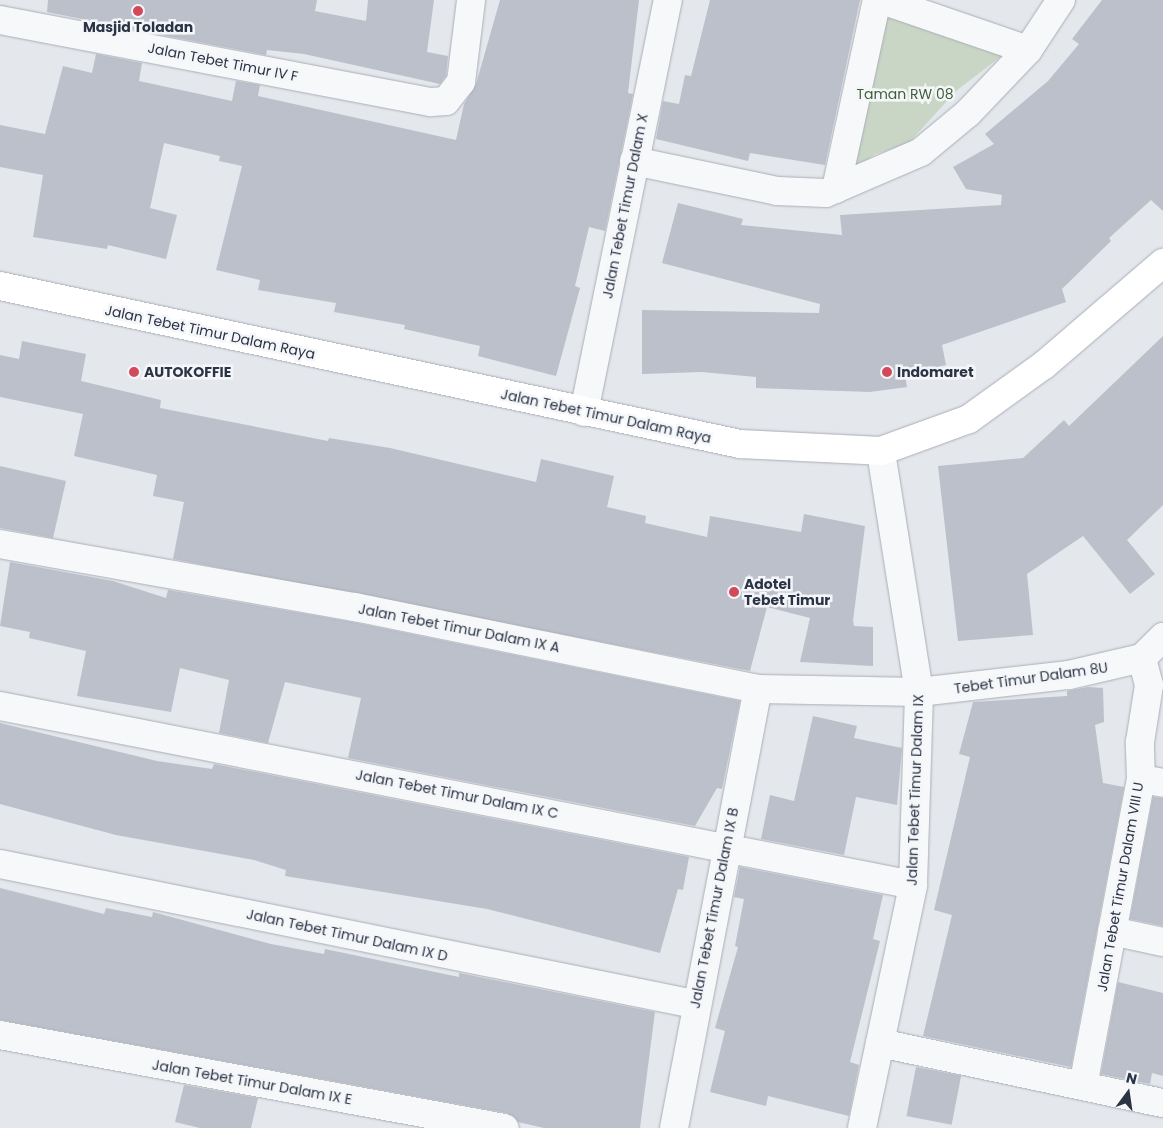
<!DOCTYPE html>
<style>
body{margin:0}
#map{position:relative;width:1163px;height:1128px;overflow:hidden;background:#e4e7ec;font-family:Poppins,sans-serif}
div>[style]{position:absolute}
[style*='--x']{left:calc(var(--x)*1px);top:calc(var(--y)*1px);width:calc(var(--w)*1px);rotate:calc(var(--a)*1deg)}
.green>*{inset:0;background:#c9d6c5}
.building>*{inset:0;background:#bbc0ca;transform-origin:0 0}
.roads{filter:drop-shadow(0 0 1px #a9aeb7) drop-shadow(0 0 1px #a9aeb7)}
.street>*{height:28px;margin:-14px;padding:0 14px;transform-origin:14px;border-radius:14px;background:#f7f8fa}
.secondary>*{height:28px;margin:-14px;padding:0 14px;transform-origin:14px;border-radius:14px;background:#fff}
.dots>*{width:14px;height:14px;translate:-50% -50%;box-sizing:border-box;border:2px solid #f4f6f9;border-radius:50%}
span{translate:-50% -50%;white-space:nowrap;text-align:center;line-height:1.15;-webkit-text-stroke:5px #f4f6f9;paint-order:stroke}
.poi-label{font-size:14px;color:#2b3445;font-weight:700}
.left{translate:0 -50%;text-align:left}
.street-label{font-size:14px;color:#2b3445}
.park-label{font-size:14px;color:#3f6138}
.north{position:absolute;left:1103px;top:1068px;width:50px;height:50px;-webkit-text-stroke:4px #f4f6f9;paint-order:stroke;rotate:14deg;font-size:14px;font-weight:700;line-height:20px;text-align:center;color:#2b3445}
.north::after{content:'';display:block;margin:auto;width:18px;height:22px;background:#2b3445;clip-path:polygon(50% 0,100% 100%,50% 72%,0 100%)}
</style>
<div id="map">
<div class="green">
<i style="clip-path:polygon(885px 11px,1007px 52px,956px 91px,908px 144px,875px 154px,852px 172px)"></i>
</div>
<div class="building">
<i style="clip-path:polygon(48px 0,317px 0,315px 11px,366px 21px,368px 0,434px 0,427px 52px,448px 56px,446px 76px,440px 84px,304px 54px,267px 50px,266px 55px,172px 37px,47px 12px)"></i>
<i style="clip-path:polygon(500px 0,639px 0,628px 93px,633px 94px,605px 231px,589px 227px,575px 286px,580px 288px,556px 376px,478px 356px,480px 346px,404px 329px,405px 325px,334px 312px,336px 303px,258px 290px,260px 280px,216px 270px,242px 166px,219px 161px,220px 156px,164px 143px,150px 208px,177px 215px,166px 259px,108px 245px,107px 249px,33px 237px,43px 175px,0 167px,0 125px,45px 134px,63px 66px,92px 73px,96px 54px,142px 63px,139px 81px,232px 101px,236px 81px,260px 85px,258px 96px,456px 140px,464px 104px,476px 84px)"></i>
<i style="clip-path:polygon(710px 0,860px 0,825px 165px,750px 153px,748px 161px,656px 139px,663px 101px,679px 104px,685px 75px,691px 76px)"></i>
<i style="clip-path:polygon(1102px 0,1163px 0,1163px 211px,1151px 200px,1109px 238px,1111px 241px,1062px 289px,1066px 302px,942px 345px,946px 365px,905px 375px,907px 387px,870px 392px,756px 388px,756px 377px,702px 372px,642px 374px,642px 310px,819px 313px,820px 304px,662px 263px,678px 203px,743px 219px,741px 225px,842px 235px,840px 215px,1001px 205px,1002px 195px,966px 189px,953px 167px,994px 144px,985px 134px,1048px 81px,1079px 44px,1072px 39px)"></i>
<i style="clip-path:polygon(1163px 336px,1163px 505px,1127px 540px,1155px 574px,1130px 594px,1083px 536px,1027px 574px,1033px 635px,958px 641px,938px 466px,1023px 458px,1064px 420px,1069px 426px)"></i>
<i style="clip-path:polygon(22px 341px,86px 354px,81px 381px,161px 400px,160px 408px,328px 441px,329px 438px,390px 448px,536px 482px,541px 459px,614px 476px,607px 507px,646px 516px,645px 523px,707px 537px,710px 516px,801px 532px,804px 514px,865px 526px,853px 621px,854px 626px,873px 627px,873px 666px,800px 662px,810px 618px,767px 607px,750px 671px,173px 559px,184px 502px,153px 496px,157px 475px,74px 456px,83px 414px,0 397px,0 355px,19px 359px)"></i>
<i style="clip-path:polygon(0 466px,66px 481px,53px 538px,0 528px)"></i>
<i style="clip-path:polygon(10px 562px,113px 581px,166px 598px,168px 590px,352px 622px,740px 701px,722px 789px,717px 788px,695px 826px,348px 758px,361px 698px,285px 682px,268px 743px,219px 733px,229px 680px,180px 668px,171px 712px,77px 696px,86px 651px,29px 638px,30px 632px,0 626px)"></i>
<i style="clip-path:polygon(1088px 687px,1103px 688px,1104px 722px,1095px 725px,1103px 783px,1124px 787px,1071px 1067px,923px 1036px,952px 915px,934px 910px,970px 757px,959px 754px,973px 702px,1067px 696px,1067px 691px)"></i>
<i style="clip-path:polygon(813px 716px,857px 726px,854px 738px,902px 748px,897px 805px,856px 797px,844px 855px,761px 839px,770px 795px,794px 801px)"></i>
<i style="clip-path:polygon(0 723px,157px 761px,212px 769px,214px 764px,689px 857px,683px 890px,678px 889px,660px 953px,487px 909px,285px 876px,286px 870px,254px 860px,116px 835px,0 804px)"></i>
<i style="clip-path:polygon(1153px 797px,1163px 798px,1163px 926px,1130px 919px)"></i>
<i style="clip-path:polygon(740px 867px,883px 895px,873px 939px,880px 941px,850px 1062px,859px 1065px,849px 1116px,768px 1096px,766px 1106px,710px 1092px,725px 1031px,715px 1028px,738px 947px,735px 946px,744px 899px,734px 897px)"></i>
<i style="clip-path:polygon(0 888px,104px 914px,106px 908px,152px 917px,153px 912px,271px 944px,324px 954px,325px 949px,459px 977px,459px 973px,655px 1012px,640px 1128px,544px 1128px,518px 1122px,507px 1113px,0 1020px)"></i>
<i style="clip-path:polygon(1118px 982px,1163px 993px,1163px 1076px,1152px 1073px,1150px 1084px,1101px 1074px)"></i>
<i style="left:916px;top:1067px;width:46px;height:50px;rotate:11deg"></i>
<i style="clip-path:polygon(184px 1085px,258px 1098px,251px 1128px,200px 1128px,175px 1122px)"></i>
</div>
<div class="roads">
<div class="street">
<i style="--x:882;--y:0;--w:154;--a:18.9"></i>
<i style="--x:0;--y:20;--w:439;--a:10.8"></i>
<i style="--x:431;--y:102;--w:15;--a:-4"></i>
<i style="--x:446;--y:101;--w:24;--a:-52"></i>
<i style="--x:461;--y:82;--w:83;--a:-83"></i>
<i style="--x:634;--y:161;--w:146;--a:11.8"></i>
<i style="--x:777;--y:191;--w:49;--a:2.3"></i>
<i style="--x:826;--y:193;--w:103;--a:-23.3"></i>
<i style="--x:921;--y:152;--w:61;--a:-39.7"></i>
<i style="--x:968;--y:113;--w:87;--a:-46.4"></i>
<i style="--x:1028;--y:50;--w:60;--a:-56.6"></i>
<i style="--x:836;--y:189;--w:193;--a:-77.8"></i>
<i style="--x:584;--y:412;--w:420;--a:-78.5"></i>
<i style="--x:0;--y:544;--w:361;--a:10.1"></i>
<i style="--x:355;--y:607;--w:411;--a:11.5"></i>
<i style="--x:758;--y:689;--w:161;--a:1.1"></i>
<i style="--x:919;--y:692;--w:151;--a:-6.5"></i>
<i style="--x:1069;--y:675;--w:75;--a:-13.1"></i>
<i style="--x:1142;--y:658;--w:30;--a:-45"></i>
<i style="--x:0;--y:706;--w:930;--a:11.09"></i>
<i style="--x:1141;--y:779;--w:22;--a:10"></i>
<i style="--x:0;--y:864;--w:708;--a:11.41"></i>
<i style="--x:1112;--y:931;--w:52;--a:12.2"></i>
<i style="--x:0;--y:1035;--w:513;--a:10.45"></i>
<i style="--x:880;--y:1043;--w:289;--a:12"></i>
<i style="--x:1083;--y:1086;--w:312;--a:-79.3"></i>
<i style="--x:1141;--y:779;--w:37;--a:-92"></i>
<i style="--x:1140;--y:742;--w:58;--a:-81"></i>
<i style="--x:1149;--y:685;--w:28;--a:-105"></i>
<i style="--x:674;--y:1128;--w:447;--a:-79.2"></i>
<i style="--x:862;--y:1128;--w:248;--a:-78.1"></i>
<i style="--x:913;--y:885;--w:193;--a:-88.2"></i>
<i style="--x:919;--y:692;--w:244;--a:-99"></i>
</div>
<div class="secondary">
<i style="--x:0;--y:286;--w:757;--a:12.05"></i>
<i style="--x:740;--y:444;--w:141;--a:2.8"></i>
<i style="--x:881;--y:451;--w:94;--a:-20"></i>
<i style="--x:969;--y:419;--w:92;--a:-35.8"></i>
<i style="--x:1044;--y:365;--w:157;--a:-40.6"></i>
</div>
</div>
<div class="dots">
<i style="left:138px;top:11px;background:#d1495b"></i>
<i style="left:134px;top:372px;background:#d1495b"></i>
<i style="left:887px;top:372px;background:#d1495b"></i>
<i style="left:734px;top:592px;background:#d1495b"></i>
</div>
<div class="poi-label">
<span style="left:138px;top:27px">Masjid Toladan</span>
<span class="left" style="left:144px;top:372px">AUTOKOFFIE</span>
<span class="left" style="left:897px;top:372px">Indomaret</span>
<span class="left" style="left:744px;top:592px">Adotel<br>Tebet Timur</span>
</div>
<div class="street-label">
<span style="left:223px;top:62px;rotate:11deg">Jalan Tebet Timur IV F</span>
<span style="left:625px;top:206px;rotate:-79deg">Jalan Tebet Timur Dalam X</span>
<span style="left:210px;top:332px;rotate:12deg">Jalan Tebet Timur Dalam Raya</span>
<span style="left:606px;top:416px;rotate:12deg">Jalan Tebet Timur Dalam Raya</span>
<span style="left:459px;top:628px;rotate:11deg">Jalan Tebet Timur Dalam IX A</span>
<span style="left:1031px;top:678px;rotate:-8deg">Tebet Timur Dalam 8U</span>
<span style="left:915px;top:790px;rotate:-88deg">Jalan Tebet Timur Dalam IX</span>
<span style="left:457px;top:794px;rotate:11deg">Jalan Tebet Timur Dalam IX C</span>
<span style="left:1120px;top:887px;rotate:-80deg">Jalan Tebet Timur Dalam VIII U</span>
<span style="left:714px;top:908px;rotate:-79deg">Jalan Tebet Timur Dalam IX B</span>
<span style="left:347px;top:935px;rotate:12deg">Jalan Tebet Timur Dalam IX D</span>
<span style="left:252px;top:1082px;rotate:10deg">Jalan Tebet Timur Dalam IX E</span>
</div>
<div class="park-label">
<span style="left:905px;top:94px">Taman RW 08</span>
</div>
<div class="north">N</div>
</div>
